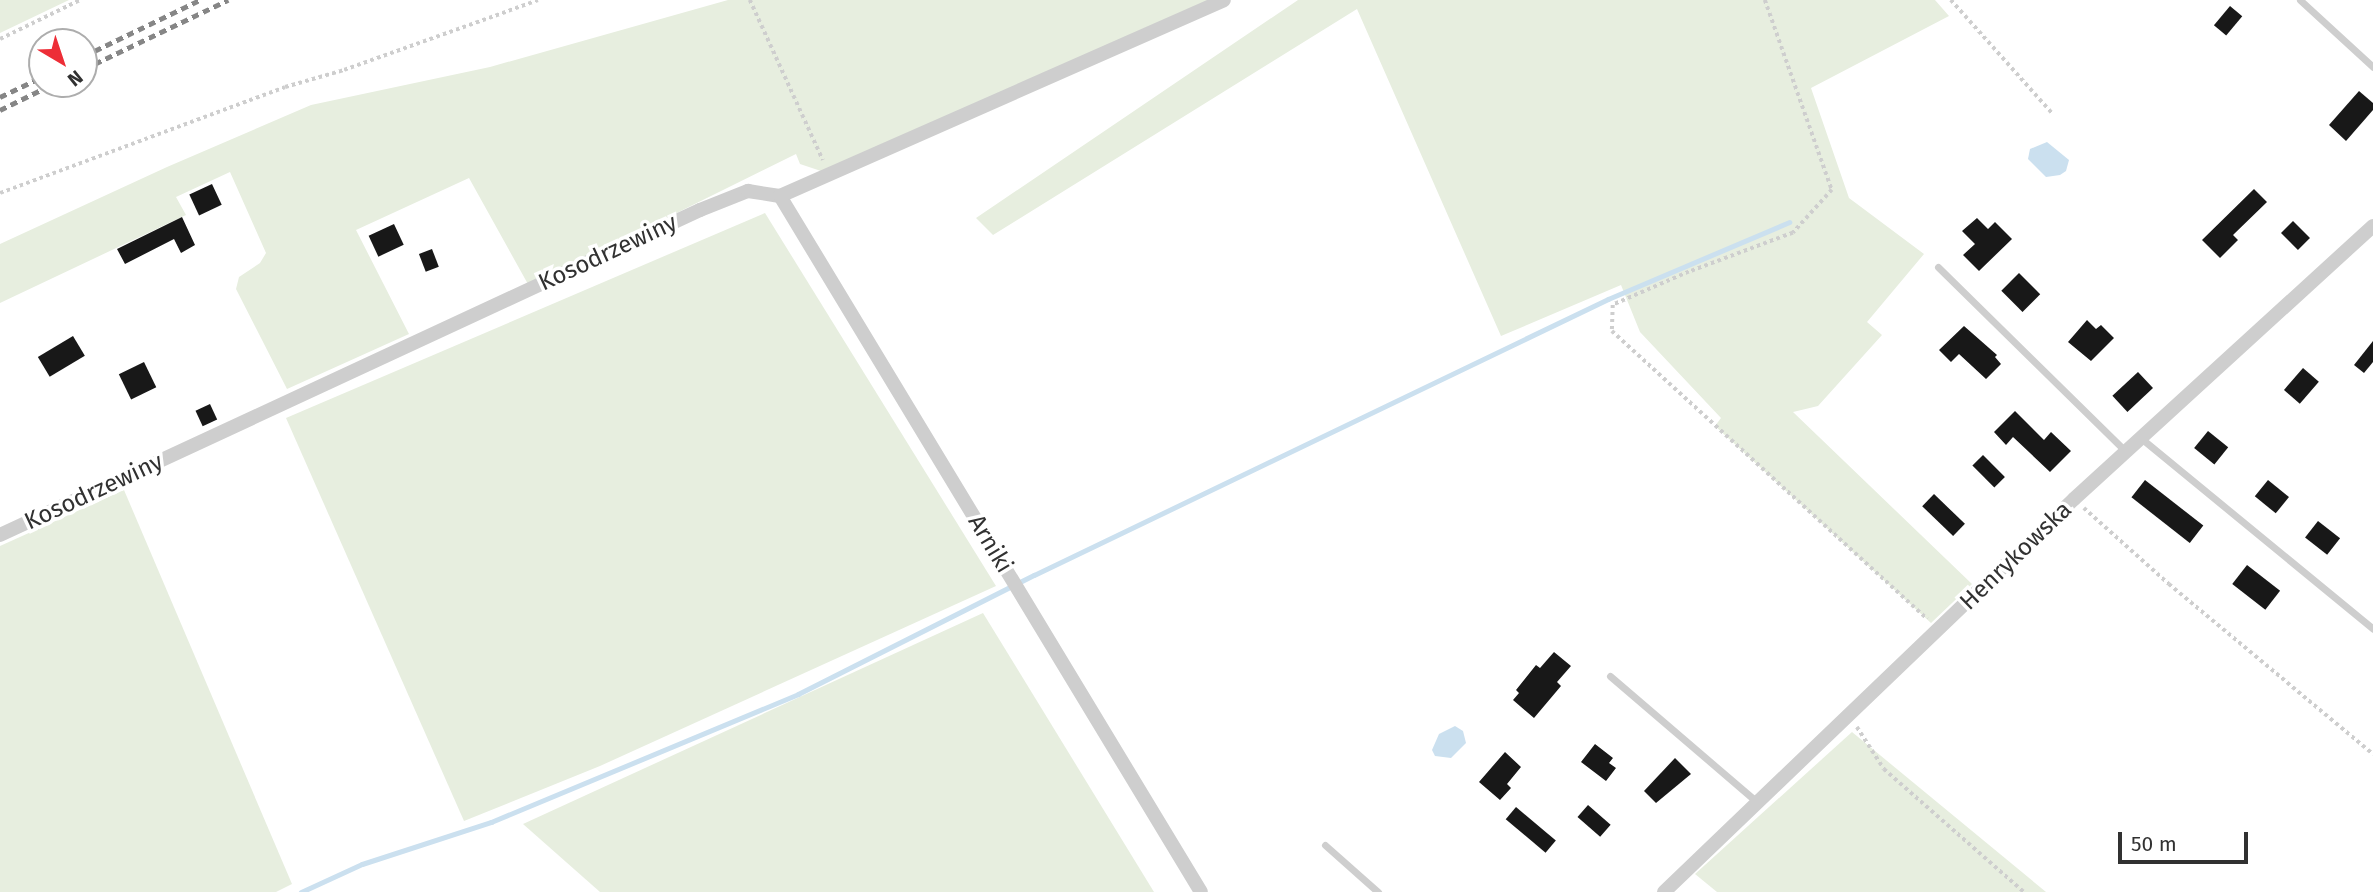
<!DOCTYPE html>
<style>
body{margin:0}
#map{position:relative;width:2373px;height:892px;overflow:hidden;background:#fff;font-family:"Fira Sans",sans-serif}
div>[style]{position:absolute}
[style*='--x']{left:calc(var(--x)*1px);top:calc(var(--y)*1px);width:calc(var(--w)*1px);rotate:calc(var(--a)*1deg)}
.green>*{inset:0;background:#e7eedf}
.water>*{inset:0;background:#cbe0ef}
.stream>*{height:5px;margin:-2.5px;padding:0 2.5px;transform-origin:2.5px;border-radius:2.5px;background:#cbe0ef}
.building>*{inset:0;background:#181818;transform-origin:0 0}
.path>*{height:3.5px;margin-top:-1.75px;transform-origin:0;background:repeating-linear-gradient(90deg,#cecece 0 3.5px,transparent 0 7px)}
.lane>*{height:7px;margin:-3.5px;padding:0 3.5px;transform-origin:3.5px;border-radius:3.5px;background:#cecece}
.street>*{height:14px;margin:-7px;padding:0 7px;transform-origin:7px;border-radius:7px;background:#cecece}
.rail>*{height:5px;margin-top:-2.5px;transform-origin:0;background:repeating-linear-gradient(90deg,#868686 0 7px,transparent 0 12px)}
span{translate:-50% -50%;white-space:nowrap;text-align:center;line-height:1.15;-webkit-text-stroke:7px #fff;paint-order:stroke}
.street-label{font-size:24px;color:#313131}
.north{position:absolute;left:28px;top:28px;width:70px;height:70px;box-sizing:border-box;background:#fff;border:2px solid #adadad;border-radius:50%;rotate:141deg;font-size:19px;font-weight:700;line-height:28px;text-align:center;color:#313131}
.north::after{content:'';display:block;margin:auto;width:24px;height:32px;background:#ed2e37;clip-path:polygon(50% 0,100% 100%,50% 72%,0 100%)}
.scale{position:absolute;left:2118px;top:832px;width:130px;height:32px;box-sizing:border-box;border:4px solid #313131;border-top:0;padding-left:9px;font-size:21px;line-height:24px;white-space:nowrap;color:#313131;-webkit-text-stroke:5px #fff;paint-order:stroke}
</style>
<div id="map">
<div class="green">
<i style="clip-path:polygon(0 0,69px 0,0 33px)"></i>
<i style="clip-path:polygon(728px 0,1224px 0,830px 174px,800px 164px,796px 154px,529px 286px,469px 178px,356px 230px,409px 334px,287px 389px,236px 289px,239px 277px,260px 263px,266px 253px,230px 172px,176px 197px,186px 215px,0 303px,0 244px,167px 167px,311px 105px,490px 67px)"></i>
<i style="clip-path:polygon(1298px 0,1935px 0,1949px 16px,1811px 88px,1849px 198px,1924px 254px,1867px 322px,1882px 335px,1818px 406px,1793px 412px,1972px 584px,1931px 623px,1715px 426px,1721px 418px,1640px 332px,1621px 285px,1501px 336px,1357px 9px,993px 235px,976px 218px)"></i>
<i style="clip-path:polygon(765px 213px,996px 586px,600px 766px,464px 821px,286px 418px)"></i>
<i style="clip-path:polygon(124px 490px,292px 884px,276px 892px,0 892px,0 546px)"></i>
<i style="clip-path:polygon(983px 613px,1154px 892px,600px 892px,523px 824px)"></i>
<i style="clip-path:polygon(1852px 732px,2046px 892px,1717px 892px,1695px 874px)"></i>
</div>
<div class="water">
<i style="clip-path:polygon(2047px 142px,2069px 160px,2066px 171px,2060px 175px,2046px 177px,2028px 159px,2030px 149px)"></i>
<i style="clip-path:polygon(1455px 726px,1463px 731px,1466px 743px,1451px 758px,1435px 756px,1432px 750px,1439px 734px)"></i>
</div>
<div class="stream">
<i style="--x:301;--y:892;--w:67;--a:-24.7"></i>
<i style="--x:362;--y:864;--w:136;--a:-18"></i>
<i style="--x:491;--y:822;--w:333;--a:-22.6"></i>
<i style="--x:798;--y:694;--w:264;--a:-26.8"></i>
<i style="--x:1034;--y:575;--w:637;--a:-25.68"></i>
<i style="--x:1608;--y:299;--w:197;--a:-23"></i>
</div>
<div class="building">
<i style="left:2230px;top:6px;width:16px;height:25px;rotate:40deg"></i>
<i style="clip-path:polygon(2359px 91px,2373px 103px,2373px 110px,2346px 141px,2329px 125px)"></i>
<i style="left:212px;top:184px;width:23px;height:25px;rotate:65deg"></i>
<i style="clip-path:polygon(2254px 189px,2267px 202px,2233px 235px,2238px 240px,2220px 258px,2202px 240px)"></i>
<i style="clip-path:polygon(182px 217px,195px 245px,181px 253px,174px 239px,125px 264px,117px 249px)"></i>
<i style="clip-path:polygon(1977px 218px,1988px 229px,1995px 222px,2012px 239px,1979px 271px,1963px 255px,1975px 244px,1962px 231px)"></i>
<i style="left:2293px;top:221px;width:24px;height:17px;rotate:45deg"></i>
<i style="left:394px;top:224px;width:23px;height:28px;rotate:65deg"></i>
<i style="left:432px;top:249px;width:19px;height:14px;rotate:69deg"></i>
<i style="left:2019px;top:273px;width:30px;height:25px;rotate:45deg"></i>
<i style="clip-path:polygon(2087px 320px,2096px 329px,2101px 325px,2114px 338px,2091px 361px,2068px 342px)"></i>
<i style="clip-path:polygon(1964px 326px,1997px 355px,1995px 357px,2001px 364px,1986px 379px,1959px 354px,1951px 362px,1939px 350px)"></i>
<i style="left:73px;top:336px;width:23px;height:41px;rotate:59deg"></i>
<i style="clip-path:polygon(2373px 341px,2373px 362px,2364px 373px,2354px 365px)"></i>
<i style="left:144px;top:362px;width:28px;height:28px;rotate:64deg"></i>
<i style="left:2303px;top:368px;width:21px;height:29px;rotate:41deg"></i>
<i style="left:2138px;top:372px;width:22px;height:35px;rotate:47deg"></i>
<i style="left:210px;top:404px;width:17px;height:16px;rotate:65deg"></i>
<i style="clip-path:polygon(2015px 411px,2044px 440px,2051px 432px,2071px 451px,2050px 472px,2013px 437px,2006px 445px,1994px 432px)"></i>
<i style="left:2208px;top:431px;width:26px;height:22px;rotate:39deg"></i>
<i style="left:1983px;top:455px;width:31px;height:15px;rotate:45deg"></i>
<i style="left:2145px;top:480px;width:74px;height:22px;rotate:38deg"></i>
<i style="left:2268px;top:480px;width:27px;height:21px;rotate:39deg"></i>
<i style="left:1934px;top:494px;width:43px;height:17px;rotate:44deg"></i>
<i style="left:2318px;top:521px;width:28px;height:21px;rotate:38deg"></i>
<i style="left:2247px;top:565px;width:42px;height:24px;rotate:38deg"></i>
<i style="clip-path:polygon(1554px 652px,1571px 666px,1557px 682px,1561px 686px,1534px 718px,1513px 700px,1519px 693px,1516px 690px,1536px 665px,1540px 668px)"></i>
<i style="clip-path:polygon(1595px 744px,1613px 758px,1609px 763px,1616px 768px,1606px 781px,1581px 762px)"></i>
<i style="clip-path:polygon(1505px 752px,1521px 767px,1507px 784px,1511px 788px,1500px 800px,1479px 782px)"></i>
<i style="clip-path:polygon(1675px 758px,1691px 774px,1656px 803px,1644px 791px)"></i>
<i style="left:1588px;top:805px;width:30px;height:16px;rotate:41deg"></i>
<i style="left:1516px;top:807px;width:52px;height:16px;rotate:40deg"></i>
</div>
<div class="path">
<i style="--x:750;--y:0;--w:176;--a:65.5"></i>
<i style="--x:1765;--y:0;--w:201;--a:70.6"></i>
<i style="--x:1832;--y:190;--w:58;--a:132.2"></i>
<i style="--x:1793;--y:233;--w:111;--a:159.4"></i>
<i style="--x:1689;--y:272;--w:83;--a:156.5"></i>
<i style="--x:1613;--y:305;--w:26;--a:92"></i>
<i style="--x:1612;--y:331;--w:427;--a:42.4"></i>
<i style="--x:1951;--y:0;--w:152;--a:48.2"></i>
<i style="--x:0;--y:39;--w:89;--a:-26"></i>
<i style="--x:0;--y:193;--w:304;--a:-20.4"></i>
<i style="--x:285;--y:87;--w:61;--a:-16.1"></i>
<i style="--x:344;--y:70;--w:206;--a:-19.8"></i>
<i style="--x:2084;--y:508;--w:114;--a:41.8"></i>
<i style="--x:2169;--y:584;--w:266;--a:39.8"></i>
<i style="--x:1857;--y:727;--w:50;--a:57.3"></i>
<i style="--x:1884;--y:769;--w:186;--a:41.3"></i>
</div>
<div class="lane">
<i style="--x:2300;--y:0;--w:99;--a:42.5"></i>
<i style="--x:1938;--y:267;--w:264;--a:44.5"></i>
<i style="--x:2142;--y:439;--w:299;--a:39.4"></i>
<i style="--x:1610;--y:676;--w:194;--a:40.6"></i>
<i style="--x:1325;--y:845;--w:71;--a:41.6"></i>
</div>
<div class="street">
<i style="--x:780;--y:196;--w:813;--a:58.83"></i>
<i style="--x:0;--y:535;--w:772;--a:-24.9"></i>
<i style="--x:700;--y:210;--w:52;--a:-21.6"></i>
<i style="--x:748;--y:191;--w:32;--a:9"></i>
<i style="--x:780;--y:196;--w:485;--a:-23.8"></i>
<i style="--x:1664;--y:892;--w:568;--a:-43.79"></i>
<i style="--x:2074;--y:499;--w:405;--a:-42.4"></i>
</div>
<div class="rail">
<i style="--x:84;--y:56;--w:129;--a:-25.8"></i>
<i style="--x:84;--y:69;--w:160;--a:-25.6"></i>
<i style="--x:0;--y:97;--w:47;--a:-25.5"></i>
<i style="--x:0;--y:110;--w:59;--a:-26.1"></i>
</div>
<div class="street-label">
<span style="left:608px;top:253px;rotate:-25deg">Kosodrzewiny</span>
<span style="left:94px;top:492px;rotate:-25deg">Kosodrzewiny</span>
<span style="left:990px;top:544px;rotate:59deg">Arniki</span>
<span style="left:2016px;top:556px;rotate:-44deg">Henrykowska</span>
</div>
<div class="north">N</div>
<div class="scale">50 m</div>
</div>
